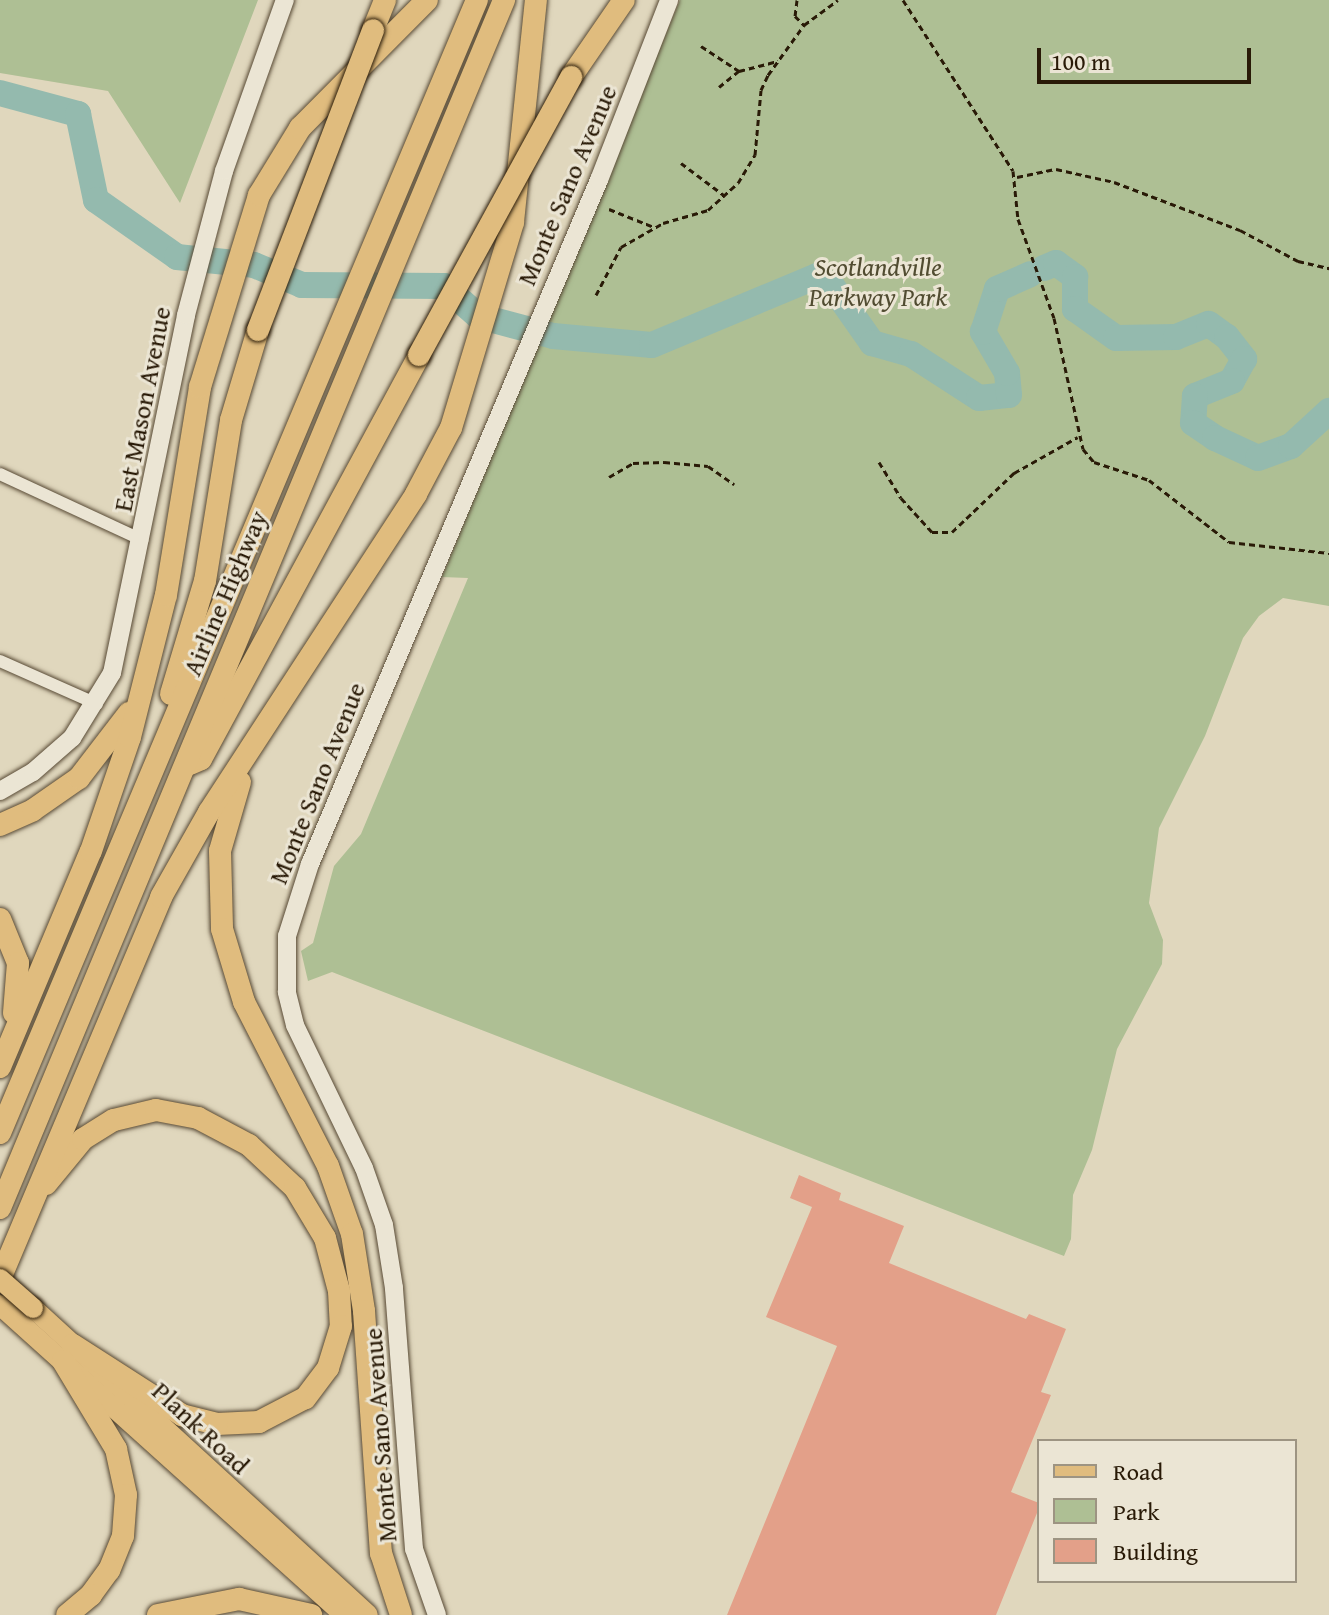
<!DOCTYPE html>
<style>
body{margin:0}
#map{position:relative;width:1329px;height:1615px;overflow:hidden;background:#e0d7bd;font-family:"Gentium Book Plus",serif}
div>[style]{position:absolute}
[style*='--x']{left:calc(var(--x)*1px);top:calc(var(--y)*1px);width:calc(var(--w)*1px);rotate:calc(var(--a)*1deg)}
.green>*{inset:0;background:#aebf94}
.river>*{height:26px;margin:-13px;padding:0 13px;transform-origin:13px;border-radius:13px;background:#94baae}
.building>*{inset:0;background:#e3a089}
.path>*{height:3px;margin-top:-1.5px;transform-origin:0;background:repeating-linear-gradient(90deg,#291a07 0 6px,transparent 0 10px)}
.roads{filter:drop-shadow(0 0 2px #574934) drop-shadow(0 0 2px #574934)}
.street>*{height:12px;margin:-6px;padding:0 6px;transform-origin:6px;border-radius:6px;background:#ebe5d4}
.secondary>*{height:18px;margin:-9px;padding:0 9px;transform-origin:9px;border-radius:9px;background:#ebe5d4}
.primary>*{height:20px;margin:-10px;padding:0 10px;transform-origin:10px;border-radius:10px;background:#e0bc7e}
.highway>*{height:22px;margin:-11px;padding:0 11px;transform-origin:11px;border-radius:11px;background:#e0bc7e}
.bridges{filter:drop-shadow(0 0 2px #291a07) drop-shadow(0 0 2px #291a07)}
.primary-bridge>*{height:20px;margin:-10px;padding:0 10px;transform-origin:10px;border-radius:10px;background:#e0bc7e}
.highway-bridge>*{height:22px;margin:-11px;padding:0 11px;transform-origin:11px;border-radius:11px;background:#e0bc7e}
span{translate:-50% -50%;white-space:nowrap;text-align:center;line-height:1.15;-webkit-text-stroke:6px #ebe5d4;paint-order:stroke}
.street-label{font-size:26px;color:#291a07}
.park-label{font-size:26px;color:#514c31;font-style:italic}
.legend{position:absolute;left:1037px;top:1439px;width:260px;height:144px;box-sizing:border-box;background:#ebe5d4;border:2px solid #9d9482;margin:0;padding:10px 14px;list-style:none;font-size:24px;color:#291a07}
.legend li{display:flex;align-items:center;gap:16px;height:40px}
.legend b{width:40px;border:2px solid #9d9482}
.scale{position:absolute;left:1037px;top:48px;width:214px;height:36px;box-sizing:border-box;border:4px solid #291a07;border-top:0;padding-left:10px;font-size:24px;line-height:28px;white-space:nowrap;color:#291a07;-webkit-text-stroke:6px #ebe5d4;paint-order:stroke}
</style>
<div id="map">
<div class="green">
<i style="clip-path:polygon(0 0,258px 0,180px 203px,108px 91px,0 73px)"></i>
<i style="clip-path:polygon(680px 0,1329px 0,1329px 606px,1283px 598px,1259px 616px,1243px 638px,1205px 736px,1159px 828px,1149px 903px,1163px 940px,1162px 964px,1117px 1049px,1092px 1150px,1073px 1195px,1071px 1239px,1064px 1256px,332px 972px,308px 981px,301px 951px,313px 943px,334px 866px,361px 834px,468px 578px,442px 577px)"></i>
</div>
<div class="river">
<i style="--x:0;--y:93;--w:81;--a:15.1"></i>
<i style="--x:78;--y:114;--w:88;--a:78.2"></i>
<i style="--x:96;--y:200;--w:99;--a:35.1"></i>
<i style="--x:177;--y:257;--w:77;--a:5.9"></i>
<i style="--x:254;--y:265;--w:52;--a:22.6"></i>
<i style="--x:302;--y:285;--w:142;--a:0.4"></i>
<i style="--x:444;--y:286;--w:45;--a:41.4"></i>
<i style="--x:478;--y:316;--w:78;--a:14.9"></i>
<i style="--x:553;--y:336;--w:99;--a:5.2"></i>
<i style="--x:652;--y:345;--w:179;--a:-22.7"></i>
<i style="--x:817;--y:276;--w:18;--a:34"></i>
<i style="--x:832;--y:286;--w:70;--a:54.9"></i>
<i style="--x:872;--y:343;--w:41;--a:15.8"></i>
<i style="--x:911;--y:354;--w:81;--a:32.9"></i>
<i style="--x:979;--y:398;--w:30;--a:-6"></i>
<i style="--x:1009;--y:395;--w:22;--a:-95"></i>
<i style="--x:1007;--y:373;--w:48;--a:-120.3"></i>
<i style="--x:983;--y:332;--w:45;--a:-72"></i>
<i style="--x:997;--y:289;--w:36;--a:-24"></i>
<i style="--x:1044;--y:268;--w:13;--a:-23"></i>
<i style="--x:1056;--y:263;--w:24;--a:36"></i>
<i style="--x:1075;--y:277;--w:32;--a:90"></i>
<i style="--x:1075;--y:309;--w:50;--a:35.3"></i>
<i style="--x:1116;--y:338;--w:60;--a:-1"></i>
<i style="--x:1176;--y:337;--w:35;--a:-22"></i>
<i style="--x:1209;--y:324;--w:22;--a:36"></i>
<i style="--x:1227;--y:337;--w:28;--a:52"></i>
<i style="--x:1244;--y:359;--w:25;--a:119"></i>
<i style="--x:1232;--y:381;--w:40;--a:158"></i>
<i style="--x:1195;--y:396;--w:27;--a:94"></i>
<i style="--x:1193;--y:423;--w:27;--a:34"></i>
<i style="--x:1215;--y:438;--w:47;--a:24.9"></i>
<i style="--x:1258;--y:458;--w:35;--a:-20"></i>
<i style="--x:1291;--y:446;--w:52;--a:-42.6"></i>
</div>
<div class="building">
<i style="clip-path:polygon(799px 1175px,841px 1193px,839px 1200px,904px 1226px,889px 1263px,1026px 1319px,1029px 1314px,1066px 1329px,1041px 1392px,1051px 1395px,1011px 1492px,1039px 1503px,1039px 1508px,996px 1615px,727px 1615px,837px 1346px,766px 1317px,812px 1207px,790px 1198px)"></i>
</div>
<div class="path">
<i style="--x:797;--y:0;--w:16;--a:97"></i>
<i style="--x:795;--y:16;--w:13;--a:45"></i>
<i style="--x:903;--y:0;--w:203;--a:57.2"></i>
<i style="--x:1013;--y:171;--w:48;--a:84.1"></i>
<i style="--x:1018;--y:219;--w:105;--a:70"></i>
<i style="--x:1054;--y:318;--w:134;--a:77.5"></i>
<i style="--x:1083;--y:449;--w:17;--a:50"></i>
<i style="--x:1094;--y:462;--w:58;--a:18.1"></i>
<i style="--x:1149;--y:480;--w:101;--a:37.8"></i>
<i style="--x:1229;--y:542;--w:101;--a:6.3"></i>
<i style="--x:701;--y:46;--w:45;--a:33.3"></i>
<i style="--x:719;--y:87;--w:26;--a:-39"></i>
<i style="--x:739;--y:71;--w:40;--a:-14.4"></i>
<i style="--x:681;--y:163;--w:55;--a:36.9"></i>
<i style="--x:1017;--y:177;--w:40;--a:-12"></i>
<i style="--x:1056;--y:169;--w:59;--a:12.6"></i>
<i style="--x:1114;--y:182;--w:135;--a:20.9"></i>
<i style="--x:1240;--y:230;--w:66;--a:28.1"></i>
<i style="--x:1298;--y:261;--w:32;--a:13"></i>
<i style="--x:609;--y:209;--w:48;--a:21.8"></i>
<i style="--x:596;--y:295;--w:54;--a:-62.5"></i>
<i style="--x:621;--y:247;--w:48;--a:-29.7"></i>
<i style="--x:663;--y:223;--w:47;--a:-16.1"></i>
<i style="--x:708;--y:210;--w:40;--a:-42"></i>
<i style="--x:738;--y:183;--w:33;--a:-59"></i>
<i style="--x:755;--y:155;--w:65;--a:-84.7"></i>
<i style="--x:761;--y:90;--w:17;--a:-65"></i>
<i style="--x:768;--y:75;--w:62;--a:-54.2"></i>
<i style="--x:804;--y:25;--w:42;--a:-36.3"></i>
<i style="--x:879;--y:462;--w:42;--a:58.6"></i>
<i style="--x:901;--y:498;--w:46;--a:47.6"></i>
<i style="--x:932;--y:532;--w:20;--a:0"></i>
<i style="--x:952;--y:532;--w:86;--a:-43.6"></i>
<i style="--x:1014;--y:473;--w:73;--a:-29.4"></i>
<i style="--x:609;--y:477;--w:28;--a:-30"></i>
<i style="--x:633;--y:463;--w:31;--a:-2"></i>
<i style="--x:664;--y:462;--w:44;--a:5.2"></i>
<i style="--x:708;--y:466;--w:32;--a:35"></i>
</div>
<div class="roads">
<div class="street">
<i style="--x:0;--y:474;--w:157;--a:24.9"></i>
<i style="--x:0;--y:661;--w:106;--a:23.9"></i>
</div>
<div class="secondary">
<i style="--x:0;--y:791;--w:38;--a:-30"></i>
<i style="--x:33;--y:772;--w:52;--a:-41.1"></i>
<i style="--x:72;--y:738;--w:76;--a:-58.4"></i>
<i style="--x:112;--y:673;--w:366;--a:-78.3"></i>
<i style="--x:186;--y:315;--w:149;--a:-75.2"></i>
<i style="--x:224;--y:171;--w:182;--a:-70.4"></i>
<i style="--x:437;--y:1615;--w:70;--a:-109.2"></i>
<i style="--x:414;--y:1549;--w:262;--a:-94.4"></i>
<i style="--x:394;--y:1288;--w:64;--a:-99"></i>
<i style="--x:384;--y:1225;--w:60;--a:-109.3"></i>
<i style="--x:364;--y:1168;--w:159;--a:-115.8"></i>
<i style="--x:295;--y:1025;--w:34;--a:-104"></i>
<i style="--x:287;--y:992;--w:56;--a:-90"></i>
<i style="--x:287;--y:936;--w:76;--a:-72.3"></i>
<i style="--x:310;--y:864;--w:743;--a:-67.1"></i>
<i style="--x:599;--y:180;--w:193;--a:-68.7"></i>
</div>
<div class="primary">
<i style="--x:0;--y:1305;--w:463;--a:42"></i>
<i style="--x:33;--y:1308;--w:454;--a:42.5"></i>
</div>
<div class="highway">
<i style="--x:373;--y:30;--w:32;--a:-68"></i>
<i style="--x:571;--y:77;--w:93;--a:-55.5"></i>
<i style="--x:171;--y:694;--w:118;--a:-73.3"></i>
<i style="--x:205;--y:581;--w:163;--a:-80.8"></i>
<i style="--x:231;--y:420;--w:94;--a:-73.3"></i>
<i style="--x:190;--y:764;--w:12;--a:-24"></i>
<i style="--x:201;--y:759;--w:459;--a:-61.6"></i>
<i style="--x:240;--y:782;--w:72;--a:106.2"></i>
<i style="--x:220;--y:851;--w:78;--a:88.5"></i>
<i style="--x:222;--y:929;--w:76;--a:73.2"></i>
<i style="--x:244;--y:1002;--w:184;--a:62.9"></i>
<i style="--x:328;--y:1166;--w:72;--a:70.6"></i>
<i style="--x:352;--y:1234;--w:78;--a:81.1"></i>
<i style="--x:364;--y:1311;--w:243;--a:86"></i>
<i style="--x:381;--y:1553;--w:65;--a:72.1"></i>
<i style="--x:0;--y:825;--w:36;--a:-24"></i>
<i style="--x:33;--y:810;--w:56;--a:-34.8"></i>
<i style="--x:79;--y:778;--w:82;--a:-52.4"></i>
<i style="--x:0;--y:919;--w:48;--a:67.8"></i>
<i style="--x:18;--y:963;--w:50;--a:94.6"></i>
<i style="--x:0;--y:1067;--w:234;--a:-67.2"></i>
<i style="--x:91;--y:851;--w:120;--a:-71.1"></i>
<i style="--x:130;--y:737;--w:146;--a:-75.8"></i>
<i style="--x:166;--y:595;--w:211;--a:-80.7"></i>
<i style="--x:200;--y:387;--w:201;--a:-72.9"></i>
<i style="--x:259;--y:195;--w:79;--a:-58.5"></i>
<i style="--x:300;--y:128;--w:180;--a:-45.2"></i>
<i style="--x:0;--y:1133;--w:1229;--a:-67.17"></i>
<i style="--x:46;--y:1184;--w:58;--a:-50.6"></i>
<i style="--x:83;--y:1139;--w:36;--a:-32"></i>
<i style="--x:114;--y:1120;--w:43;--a:-13.4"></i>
<i style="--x:156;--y:1110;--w:43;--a:10.8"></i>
<i style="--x:198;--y:1118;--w:58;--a:27.9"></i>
<i style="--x:249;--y:1145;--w:63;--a:43.1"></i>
<i style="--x:295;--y:1188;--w:58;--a:59"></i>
<i style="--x:325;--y:1238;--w:55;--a:75.2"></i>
<i style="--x:339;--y:1291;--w:35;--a:87"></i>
<i style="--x:341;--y:1326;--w:44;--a:107.2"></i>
<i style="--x:328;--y:1368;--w:38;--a:127"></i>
<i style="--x:305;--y:1398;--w:52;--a:152.4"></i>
<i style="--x:259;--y:1422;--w:42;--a:177.3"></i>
<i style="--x:217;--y:1424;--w:36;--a:-166"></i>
<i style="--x:182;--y:1415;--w:130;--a:-147.3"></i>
<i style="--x:0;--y:1208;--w:1309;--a:-67.35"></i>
<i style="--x:0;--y:1279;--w:415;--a:-67.1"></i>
<i style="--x:161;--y:897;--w:98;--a:-60.5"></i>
<i style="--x:209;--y:812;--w:379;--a:-56.9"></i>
<i style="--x:416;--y:494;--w:75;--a:-62.1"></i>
<i style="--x:451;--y:428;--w:215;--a:-73.2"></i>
<i style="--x:513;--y:222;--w:223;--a:-84.1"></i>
<i style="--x:63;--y:1361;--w:103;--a:58.9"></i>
<i style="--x:116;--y:1449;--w:47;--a:77.7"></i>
<i style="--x:126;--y:1495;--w:41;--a:94.2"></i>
<i style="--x:123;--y:1536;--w:37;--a:112"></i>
<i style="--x:109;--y:1570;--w:31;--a:126"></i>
<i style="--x:91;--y:1595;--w:31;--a:140"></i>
<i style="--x:158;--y:1615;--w:83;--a:-11.2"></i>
<i style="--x:239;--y:1599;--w:74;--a:12.5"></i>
</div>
</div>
<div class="bridges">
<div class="primary-bridge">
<i style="--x:0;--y:1279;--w:44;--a:41.3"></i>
</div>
<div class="highway-bridge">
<i style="--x:258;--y:330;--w:321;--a:-69"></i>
<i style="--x:419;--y:355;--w:317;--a:-61.3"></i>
</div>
</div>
<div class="street-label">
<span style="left:567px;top:185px;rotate:-67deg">Monte Sano Avenue</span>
<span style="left:142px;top:409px;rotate:-79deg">East Mason Avenue</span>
<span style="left:225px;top:593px;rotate:-67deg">Airline Highway</span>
<span style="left:317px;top:783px;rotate:-68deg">Monte Sano Avenue</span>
<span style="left:201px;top:1428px;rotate:43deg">Plank Road</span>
<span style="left:380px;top:1435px;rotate:-94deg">Monte Sano Avenue</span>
</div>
<div class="park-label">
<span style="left:878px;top:282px">Scotlandville<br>Parkway Park</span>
</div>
<ul class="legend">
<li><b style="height:10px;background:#e0bc7e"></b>Road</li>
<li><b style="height:22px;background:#aebf94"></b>Park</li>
<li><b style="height:22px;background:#e3a089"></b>Building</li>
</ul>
<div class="scale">100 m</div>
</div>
